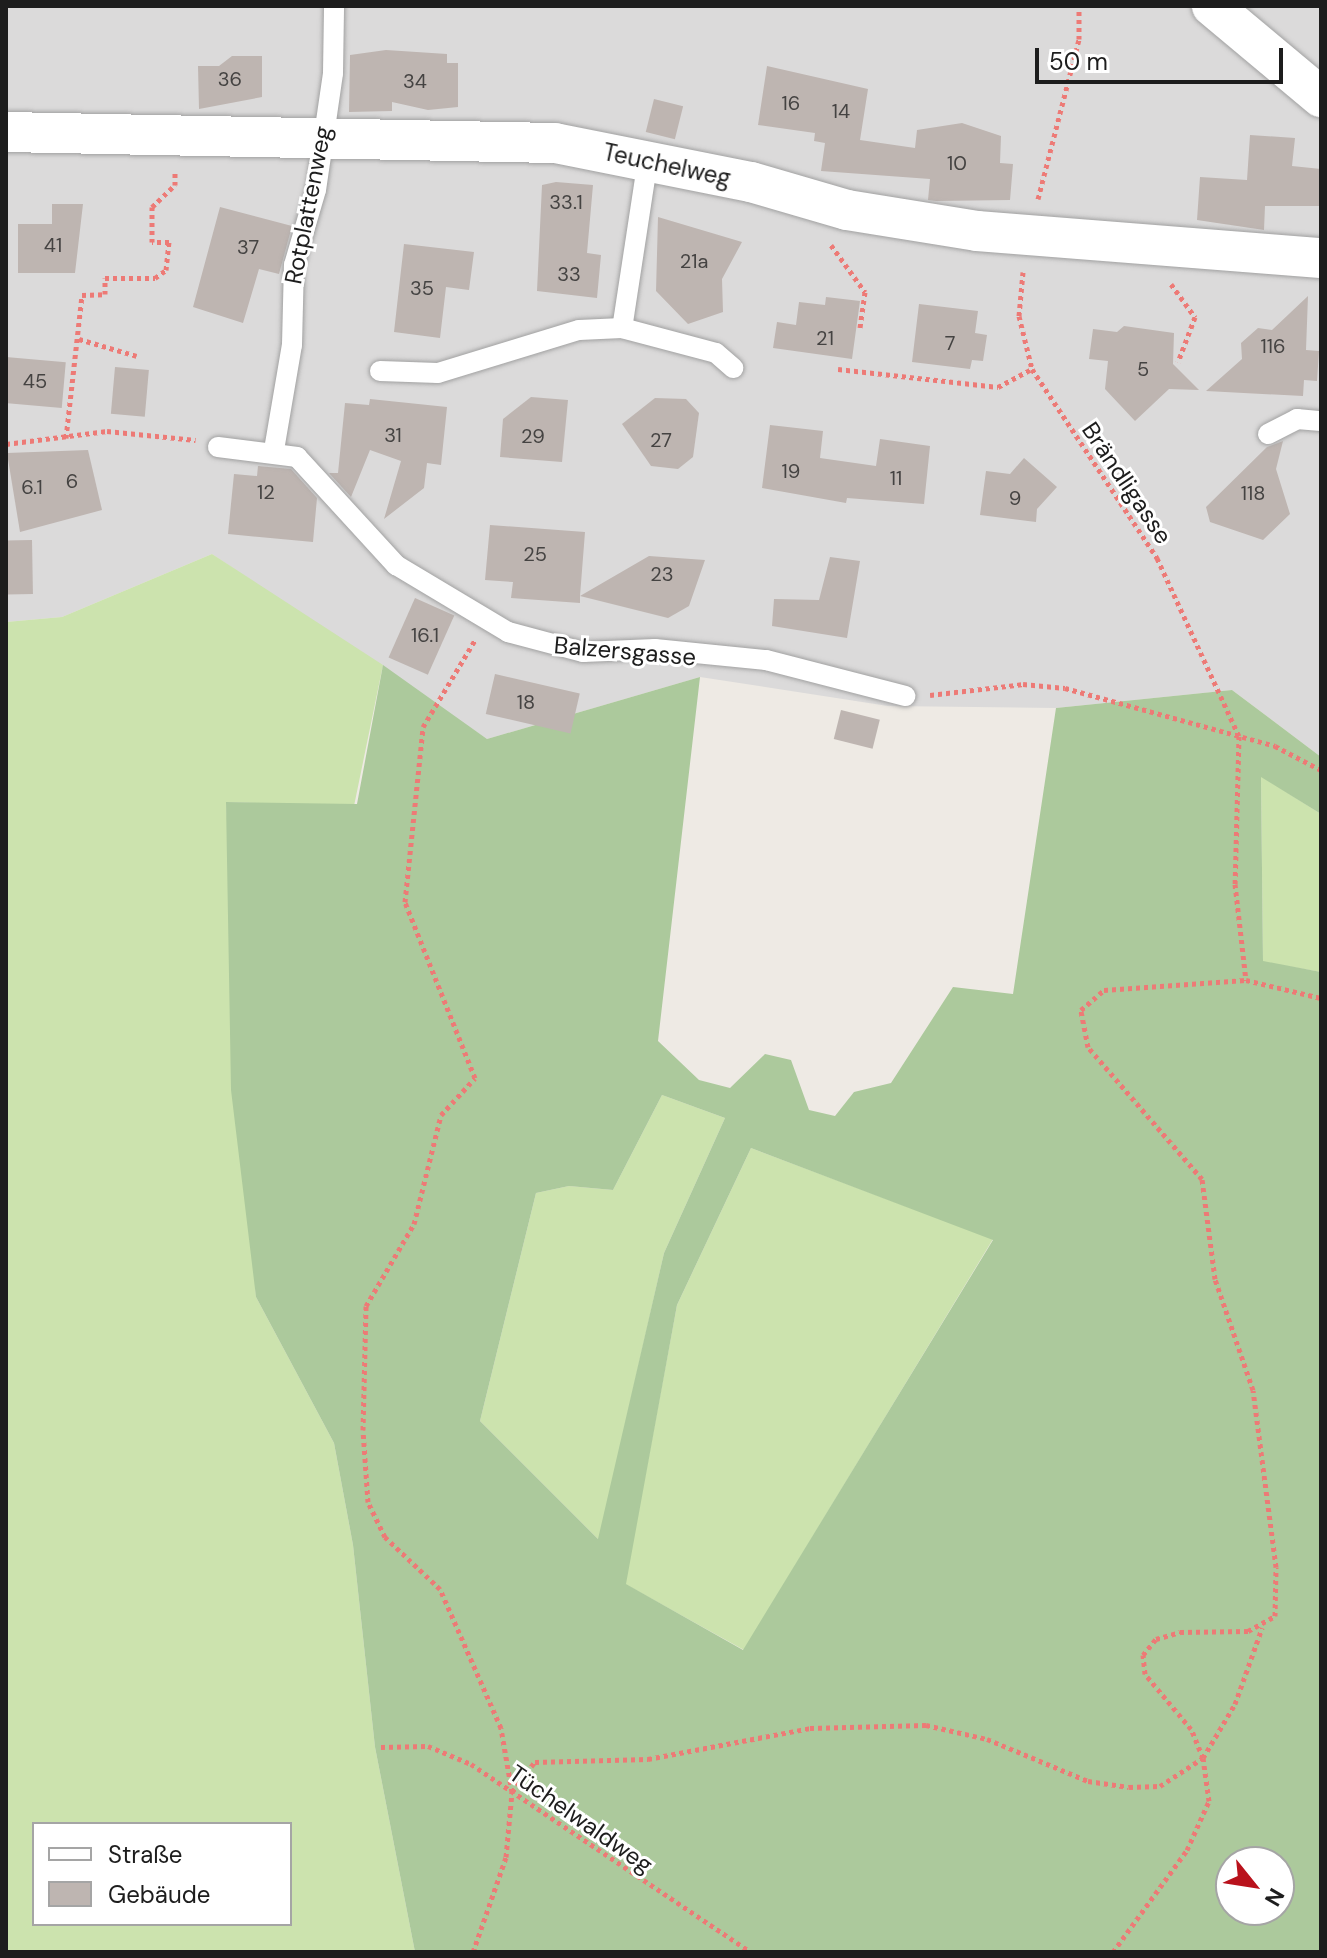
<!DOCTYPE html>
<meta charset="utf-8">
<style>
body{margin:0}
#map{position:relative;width:1327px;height:1958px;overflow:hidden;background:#eeeae4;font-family:"DM Sans",sans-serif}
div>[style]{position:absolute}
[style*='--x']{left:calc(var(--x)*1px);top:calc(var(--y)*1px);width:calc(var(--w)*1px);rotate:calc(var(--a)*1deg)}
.residential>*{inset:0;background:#dbdada}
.grass>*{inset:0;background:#cce3ae}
.forest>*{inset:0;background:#acc99c}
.building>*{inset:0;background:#beb5b1;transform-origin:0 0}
.path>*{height:5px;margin-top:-2.5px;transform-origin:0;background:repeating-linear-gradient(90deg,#ed7a76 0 4px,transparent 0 8px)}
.roads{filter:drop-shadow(0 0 2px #a1a1a1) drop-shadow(0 0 2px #a1a1a1)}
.service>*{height:20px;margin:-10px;padding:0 10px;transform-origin:10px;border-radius:10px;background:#fff}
.minor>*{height:40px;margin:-20px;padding:0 20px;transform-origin:20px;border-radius:20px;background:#fff}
span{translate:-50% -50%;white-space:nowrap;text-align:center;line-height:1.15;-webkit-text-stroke:6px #fff;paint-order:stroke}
.number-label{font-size:20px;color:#454342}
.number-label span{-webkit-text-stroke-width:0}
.street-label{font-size:24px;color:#1d1d1d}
.frame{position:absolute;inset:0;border:8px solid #1d1d1d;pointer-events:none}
.legend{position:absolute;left:32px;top:1822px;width:260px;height:104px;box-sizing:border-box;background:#fff;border:2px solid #a5a5a5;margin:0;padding:10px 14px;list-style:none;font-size:24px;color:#1d1d1d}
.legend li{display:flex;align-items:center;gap:16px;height:40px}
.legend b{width:40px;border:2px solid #a5a5a5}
.north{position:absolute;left:1215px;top:1846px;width:80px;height:80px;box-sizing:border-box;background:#fff;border:2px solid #a5a5a5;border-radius:50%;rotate:120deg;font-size:22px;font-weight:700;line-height:32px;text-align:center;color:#1d1d1d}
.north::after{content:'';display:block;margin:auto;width:28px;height:36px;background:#b9121c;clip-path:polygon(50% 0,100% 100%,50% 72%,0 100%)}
.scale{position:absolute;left:1035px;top:48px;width:248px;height:36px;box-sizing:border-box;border:4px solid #1d1d1d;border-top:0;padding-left:10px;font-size:24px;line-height:28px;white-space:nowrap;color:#1d1d1d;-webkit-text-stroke:6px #fff;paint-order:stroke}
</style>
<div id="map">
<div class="residential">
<i style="clip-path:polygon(6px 6px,1321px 6px,1321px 757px,1232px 690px,1056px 708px,888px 706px,700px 677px,487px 739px,212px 554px,62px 617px,6px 622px)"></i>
</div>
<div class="grass">
<i style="clip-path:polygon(evenodd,212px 554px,383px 665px,354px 806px,226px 802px,256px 1297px,334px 1443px,353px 1545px,375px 1747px,415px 1952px,6px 1952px,6px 622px,62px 617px,212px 554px,34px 1824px,290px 1824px,290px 1924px,34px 1924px,34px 1824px)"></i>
<i style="clip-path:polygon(1261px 776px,1321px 814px,1321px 972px,1263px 962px)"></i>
<i style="clip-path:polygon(662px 1095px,725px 1118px,664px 1253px,599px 1540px,480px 1421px,536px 1193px,569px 1186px,613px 1190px)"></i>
<i style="clip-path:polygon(751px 1148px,993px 1239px,744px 1650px,625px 1584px,677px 1305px)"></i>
</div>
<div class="forest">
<i style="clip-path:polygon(evenodd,383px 665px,487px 739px,700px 677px,658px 1041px,699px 1080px,730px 1088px,765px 1054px,791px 1060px,809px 1110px,835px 1116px,854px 1092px,891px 1083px,953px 987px,1013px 994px,1056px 708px,1232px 690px,1321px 757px,1321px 814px,1261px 777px,1263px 961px,1321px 972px,1321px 1952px,415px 1952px,375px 1747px,353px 1545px,334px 1443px,256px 1297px,231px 1090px,226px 802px,357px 804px,383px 665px,662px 1095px,725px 1118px,664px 1253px,598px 1539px,480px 1421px,536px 1193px,569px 1186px,613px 1190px,662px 1095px,383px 665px,751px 1148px,993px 1240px,743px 1650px,626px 1584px,677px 1305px,751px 1148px,383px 665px,1231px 1862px,1279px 1862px,1279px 1910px,1231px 1910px,1231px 1862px)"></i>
</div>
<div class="building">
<i style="clip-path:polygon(386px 50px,447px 54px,447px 63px,458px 63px,458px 107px,428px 110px,392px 102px,392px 111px,349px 112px,350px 55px)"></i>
<i style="clip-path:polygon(232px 56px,262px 56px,262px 97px,199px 109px,198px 66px,219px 66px)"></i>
<i style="clip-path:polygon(767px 66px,868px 89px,860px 140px,915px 148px,917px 130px,962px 123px,1001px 136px,1000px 163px,1013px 164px,1010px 200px,936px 201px,928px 200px,930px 179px,821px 171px,825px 143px,814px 141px,815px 133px,758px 125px)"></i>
<i style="left:654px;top:99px;width:30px;height:34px;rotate:14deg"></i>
<i style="clip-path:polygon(1250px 135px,1295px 138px,1292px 166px,1321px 169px,1321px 206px,1265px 206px,1264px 230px,1197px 220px,1200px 177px,1247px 180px)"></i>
<i style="clip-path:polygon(556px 182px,593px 185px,587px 253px,601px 255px,597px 298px,537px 291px,542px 185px)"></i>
<i style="clip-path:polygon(52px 204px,83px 204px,75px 273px,18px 273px,18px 224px,52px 224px)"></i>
<i style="clip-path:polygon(220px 207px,292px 226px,279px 274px,259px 269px,243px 323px,193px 307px)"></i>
<i style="clip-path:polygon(658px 217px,742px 242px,722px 279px,723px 312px,688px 324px,656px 291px)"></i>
<i style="clip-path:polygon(404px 244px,474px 252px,469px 290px,446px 287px,440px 338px,394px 332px)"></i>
<i style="clip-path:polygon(1308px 296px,1306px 350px,1319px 351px,1317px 381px,1304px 380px,1303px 396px,1206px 391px,1242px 359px,1241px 343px,1258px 328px,1272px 330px)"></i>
<i style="clip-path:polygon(826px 297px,860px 301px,852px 359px,773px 348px,777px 322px,796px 325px,799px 302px,825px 305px)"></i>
<i style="clip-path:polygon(919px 304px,978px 311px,975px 333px,987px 335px,983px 361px,972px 360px,970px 369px,912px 362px)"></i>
<i style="clip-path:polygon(1124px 326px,1174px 333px,1173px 364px,1199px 390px,1169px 389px,1135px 421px,1105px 389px,1108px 361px,1089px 359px,1093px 329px,1117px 332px)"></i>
<i style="left:6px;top:357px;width:60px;height:46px;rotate:5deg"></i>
<i style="left:115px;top:367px;width:34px;height:47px;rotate:5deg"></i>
<i style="clip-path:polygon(531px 397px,568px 400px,562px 462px,500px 457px,503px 419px)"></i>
<i style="clip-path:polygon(655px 398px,686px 399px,699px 413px,693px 457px,678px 469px,651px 466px,622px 424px)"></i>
<i style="clip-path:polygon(370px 399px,447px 407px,441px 465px,427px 463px,424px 488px,384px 519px,401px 461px,370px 450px,351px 497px,329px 473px,338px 473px,345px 403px,369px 405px)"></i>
<i style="clip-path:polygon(770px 425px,823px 431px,820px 458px,876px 466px,880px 439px,930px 446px,924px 504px,847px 498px,846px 503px,762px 488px)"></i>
<i style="clip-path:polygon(1283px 441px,1276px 469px,1290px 514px,1263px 540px,1210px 522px,1206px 507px,1267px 447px)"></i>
<i style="clip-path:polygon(88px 450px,102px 510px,20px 532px,7px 453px)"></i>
<i style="clip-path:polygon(1024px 458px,1057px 487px,1037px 509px,1036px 522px,980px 515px,986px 471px,1010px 474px)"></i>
<i style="clip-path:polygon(258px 466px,291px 469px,317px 498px,313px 542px,228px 534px,234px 474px,257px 476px)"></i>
<i style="clip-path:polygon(490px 525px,585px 532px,580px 596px,649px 556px,705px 560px,689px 606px,668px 618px,580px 596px,580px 603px,511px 598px,513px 582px,485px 580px)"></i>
<i style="left:32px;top:540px;width:54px;height:26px;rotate:89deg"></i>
<i style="clip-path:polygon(830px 557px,860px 561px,847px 638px,772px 626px,774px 599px,819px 600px)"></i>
<i style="left:415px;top:598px;width:43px;height:65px;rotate:24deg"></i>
<i style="left:495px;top:674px;width:87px;height:41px;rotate:13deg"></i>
<i style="left:841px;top:710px;width:40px;height:30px;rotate:14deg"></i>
</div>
<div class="path">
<i style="--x:1038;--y:199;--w:165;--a:-75.6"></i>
<i style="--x:1079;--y:39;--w:33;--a:-90"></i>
<i style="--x:831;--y:245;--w:58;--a:54.1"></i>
<i style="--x:865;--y:292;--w:36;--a:98"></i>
<i style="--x:1023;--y:272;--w:44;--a:95.2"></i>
<i style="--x:1019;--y:316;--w:55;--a:76.2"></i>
<i style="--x:1032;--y:369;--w:227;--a:56.5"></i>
<i style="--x:1157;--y:558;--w:196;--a:65.3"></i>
<i style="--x:1239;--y:736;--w:148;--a:91.5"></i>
<i style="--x:1235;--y:884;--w:97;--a:83.5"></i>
<i style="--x:1171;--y:284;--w:41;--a:54"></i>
<i style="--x:1195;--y:317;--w:48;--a:110.7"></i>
<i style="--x:79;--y:339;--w:60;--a:16.3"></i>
<i style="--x:838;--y:369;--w:161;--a:6.4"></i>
<i style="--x:998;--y:387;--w:38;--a:-28"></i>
<i style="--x:66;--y:438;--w:144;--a:-83.6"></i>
<i style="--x:82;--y:295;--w:23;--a:-2"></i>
<i style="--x:105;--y:294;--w:16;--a:-90"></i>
<i style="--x:105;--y:278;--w:50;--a:0"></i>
<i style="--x:155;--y:278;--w:14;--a:-36"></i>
<i style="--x:166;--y:270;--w:28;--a:-84"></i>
<i style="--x:169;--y:242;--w:17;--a:180"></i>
<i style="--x:152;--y:242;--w:35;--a:-90"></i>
<i style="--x:152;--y:207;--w:32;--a:-44"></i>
<i style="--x:175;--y:185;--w:14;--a:-90"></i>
<i style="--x:6;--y:444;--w:102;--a:-7.3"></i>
<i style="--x:107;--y:431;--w:89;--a:5.8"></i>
<i style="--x:930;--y:695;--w:94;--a:-6.7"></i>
<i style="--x:1023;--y:684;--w:42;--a:5.4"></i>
<i style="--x:1065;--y:688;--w:218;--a:15.4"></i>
<i style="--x:1275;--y:746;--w:52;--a:27.6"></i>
<i style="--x:381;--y:1747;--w:47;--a:-1.2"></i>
<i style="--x:428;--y:1746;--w:47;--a:22.7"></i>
<i style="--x:471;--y:1764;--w:337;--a:33.9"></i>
<i style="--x:512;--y:1792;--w:38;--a:-53"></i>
<i style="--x:535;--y:1762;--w:113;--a:-1.5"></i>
<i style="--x:648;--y:1759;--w:165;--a:-10.8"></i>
<i style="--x:810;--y:1728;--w:116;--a:-1.5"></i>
<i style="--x:926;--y:1725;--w:63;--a:12.9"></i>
<i style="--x:987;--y:1739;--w:109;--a:22.6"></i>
<i style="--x:1088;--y:1781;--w:41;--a:8.3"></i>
<i style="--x:1129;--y:1787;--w:31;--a:-2"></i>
<i style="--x:1160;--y:1786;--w:51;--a:-33.1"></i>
<i style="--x:1203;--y:1758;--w:31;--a:-112"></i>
<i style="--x:1191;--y:1729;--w:72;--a:-129.9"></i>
<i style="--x:1145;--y:1674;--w:19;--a:-96"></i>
<i style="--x:1143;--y:1655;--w:21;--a:-51"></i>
<i style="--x:1156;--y:1639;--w:25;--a:-16"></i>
<i style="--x:1180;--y:1632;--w:68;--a:-0.8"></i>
<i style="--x:1248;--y:1631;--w:31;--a:-29"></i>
<i style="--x:1275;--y:1616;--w:49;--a:-88.8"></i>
<i style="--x:1276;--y:1567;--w:178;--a:-97.4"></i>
<i style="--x:1253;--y:1390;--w:117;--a:-108.9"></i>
<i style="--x:1215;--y:1279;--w:101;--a:-97.4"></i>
<i style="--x:1202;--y:1179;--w:174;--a:-130.8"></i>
<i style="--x:1088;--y:1047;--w:38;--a:-101"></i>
<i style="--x:1081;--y:1010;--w:30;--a:-41"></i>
<i style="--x:1104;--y:990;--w:142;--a:-4"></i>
<i style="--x:1246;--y:980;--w:77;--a:13.5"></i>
<i style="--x:473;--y:1952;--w:101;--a:-70.8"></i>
<i style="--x:506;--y:1857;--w:65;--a:-84.7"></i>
<i style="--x:512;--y:1792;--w:65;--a:-99.8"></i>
<i style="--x:501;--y:1728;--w:152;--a:-113.7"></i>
<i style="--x:440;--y:1589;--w:76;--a:-136.6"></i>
<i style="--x:385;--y:1537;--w:39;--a:-116"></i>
<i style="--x:368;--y:1502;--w:72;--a:-94"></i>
<i style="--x:363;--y:1430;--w:124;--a:-88.6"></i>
<i style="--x:366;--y:1306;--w:95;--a:-59.7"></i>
<i style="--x:414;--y:1224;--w:112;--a:-76.1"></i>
<i style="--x:441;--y:1115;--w:50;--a:-47.4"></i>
<i style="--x:475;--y:1078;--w:189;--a:-111.7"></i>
<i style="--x:405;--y:902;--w:176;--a:-84.1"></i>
<i style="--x:423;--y:727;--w:101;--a:-59.1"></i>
<i style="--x:1113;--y:1952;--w:126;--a:-54"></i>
<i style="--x:1187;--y:1850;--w:54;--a:-65.8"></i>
<i style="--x:1209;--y:1801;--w:43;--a:-97.9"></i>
<i style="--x:1203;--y:1758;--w:63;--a:-59.3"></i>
<i style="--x:1235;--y:1704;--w:81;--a:-70.4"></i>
</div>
<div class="roads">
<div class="service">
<i style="--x:648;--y:159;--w:171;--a:98.7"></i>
<i style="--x:622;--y:328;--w:97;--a:14.9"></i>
<i style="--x:716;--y:353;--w:23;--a:41"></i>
<i style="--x:380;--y:371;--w:58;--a:2"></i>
<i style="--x:438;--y:373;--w:147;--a:-17"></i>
<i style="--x:579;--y:330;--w:43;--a:-2.7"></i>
<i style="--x:1268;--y:434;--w:33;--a:-27"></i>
<i style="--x:1297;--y:419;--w:24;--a:5"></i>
<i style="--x:218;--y:447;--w:80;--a:7.2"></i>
<i style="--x:297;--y:457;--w:147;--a:47.5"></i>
<i style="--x:396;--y:565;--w:131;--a:30.9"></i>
<i style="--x:508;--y:632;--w:78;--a:14.9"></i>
<i style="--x:583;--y:652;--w:72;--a:-2.4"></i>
<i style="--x:655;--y:649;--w:112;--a:5.7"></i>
<i style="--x:766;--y:660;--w:144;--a:14.5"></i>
<i style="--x:274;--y:450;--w:107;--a:-80.3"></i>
<i style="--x:292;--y:345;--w:80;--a:-88.6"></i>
<i style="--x:294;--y:265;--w:78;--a:-73.7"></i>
<i style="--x:316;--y:190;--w:118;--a:-81.7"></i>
<i style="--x:333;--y:73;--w:67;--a:-89.1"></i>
</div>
<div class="minor">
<i style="--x:1212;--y:6;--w:142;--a:39.9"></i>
<i style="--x:6;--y:132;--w:549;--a:1.15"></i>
<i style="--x:555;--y:143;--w:200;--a:11.3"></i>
<i style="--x:751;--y:182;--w:100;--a:16.3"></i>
<i style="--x:847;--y:210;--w:132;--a:9.2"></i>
<i style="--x:977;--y:231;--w:345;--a:4.5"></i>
</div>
</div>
<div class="number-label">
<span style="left:230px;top:79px">36</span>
<span style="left:415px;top:81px">34</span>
<span style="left:791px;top:103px">16</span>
<span style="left:841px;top:111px">14</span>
<span style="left:957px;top:163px">10</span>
<span style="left:566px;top:202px">33.1</span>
<span style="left:53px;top:245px">41</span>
<span style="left:248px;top:247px">37</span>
<span style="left:694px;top:261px">21a</span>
<span style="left:569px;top:274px">33</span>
<span style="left:422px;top:288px">35</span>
<span style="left:825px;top:338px">21</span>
<span style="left:950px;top:343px">7</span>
<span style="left:1273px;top:346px">116</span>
<span style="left:1143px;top:369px">5</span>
<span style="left:35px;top:381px">45</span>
<span style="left:393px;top:435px">31</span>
<span style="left:533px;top:436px">29</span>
<span style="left:661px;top:440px">27</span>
<span style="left:791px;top:471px">19</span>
<span style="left:896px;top:478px">11</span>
<span style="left:72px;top:481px">6</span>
<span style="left:32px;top:487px">6.1</span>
<span style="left:266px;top:492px">12</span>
<span style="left:1253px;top:493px">118</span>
<span style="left:1015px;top:498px">9</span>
<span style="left:535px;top:554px">25</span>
<span style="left:662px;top:574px">23</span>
<span style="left:425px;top:635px">16.1</span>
<span style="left:526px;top:702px">18</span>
</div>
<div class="street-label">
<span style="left:667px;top:165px;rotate:12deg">Teuchelweg</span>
<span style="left:308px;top:205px;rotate:-79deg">Rotplattenweg</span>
<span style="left:1127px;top:483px;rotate:56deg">Brändligasse</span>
<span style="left:625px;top:651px;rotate:5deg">Balzersgasse</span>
<span style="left:581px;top:1819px;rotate:35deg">Tüchelwaldweg</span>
</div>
<div class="frame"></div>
<ul class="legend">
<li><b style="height:10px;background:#fff"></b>Straße</li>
<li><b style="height:22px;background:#beb5b1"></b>Gebäude</li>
</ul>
<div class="north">N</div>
<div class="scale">50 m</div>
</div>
